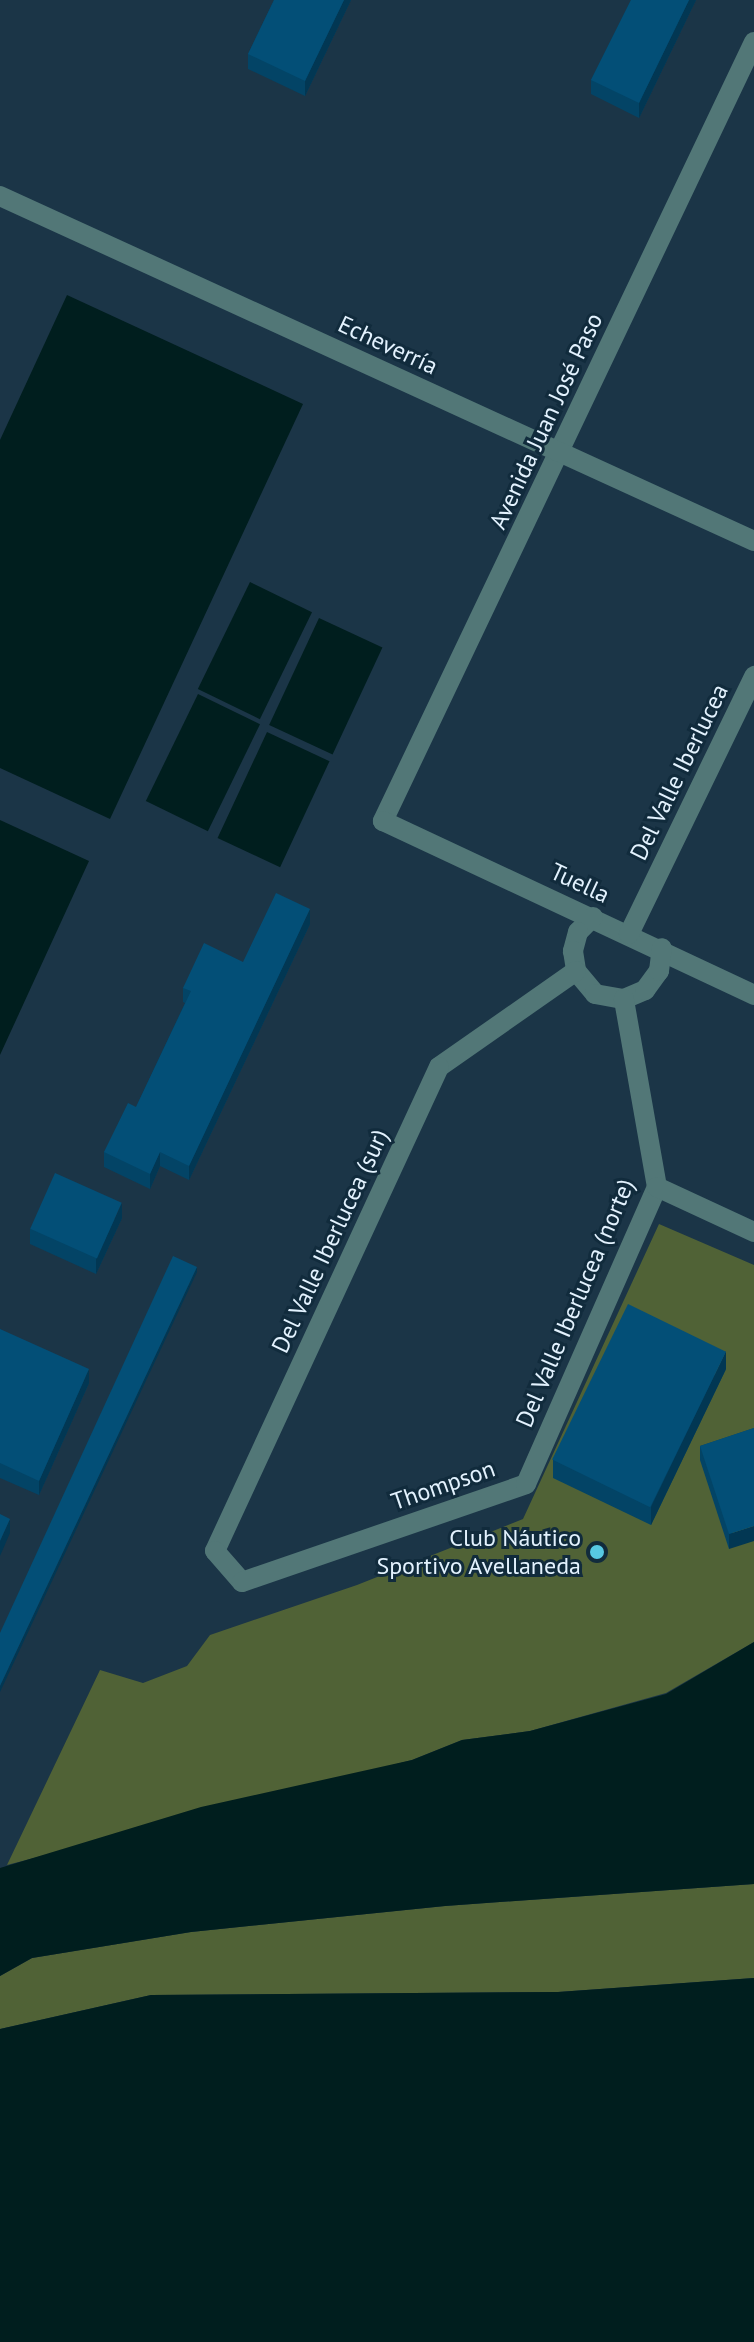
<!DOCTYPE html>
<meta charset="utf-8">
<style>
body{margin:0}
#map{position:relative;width:754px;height:2342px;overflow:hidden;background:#1b3547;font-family:"PT Sans",sans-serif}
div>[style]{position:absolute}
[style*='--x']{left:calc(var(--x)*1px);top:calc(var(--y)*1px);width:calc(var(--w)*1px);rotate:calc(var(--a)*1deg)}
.green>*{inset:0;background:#506236}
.water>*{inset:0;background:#001e1e;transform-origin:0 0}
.street>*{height:20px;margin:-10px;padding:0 10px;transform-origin:10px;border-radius:10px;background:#527777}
.wall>*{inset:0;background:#034466}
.shaded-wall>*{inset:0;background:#023753}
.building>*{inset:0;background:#034f77;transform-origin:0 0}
.dots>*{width:22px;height:22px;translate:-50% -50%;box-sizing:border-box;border:4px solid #112b3c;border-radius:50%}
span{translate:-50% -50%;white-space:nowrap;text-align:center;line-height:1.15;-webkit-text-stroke:6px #112b3c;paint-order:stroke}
.street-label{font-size:24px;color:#e3f2fe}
.poi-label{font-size:24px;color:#e3f2fe}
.right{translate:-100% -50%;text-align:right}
</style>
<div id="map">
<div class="green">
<i style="clip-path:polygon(659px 1224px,754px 1265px,754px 1642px,666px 1693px,530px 1731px,462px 1740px,412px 1760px,7px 1865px,100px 1670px,143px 1683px,187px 1666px,210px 1635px,357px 1585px,523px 1519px)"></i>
<i style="clip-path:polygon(754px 1884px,754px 1978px,558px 1992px,151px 1995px,0 2029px,0 1976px,32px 1958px,191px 1932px,445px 1906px)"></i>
</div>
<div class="water">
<i style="clip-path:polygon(67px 295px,303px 404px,110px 819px,0 768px,0 440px)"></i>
<i style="left:250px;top:582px;width:69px;height:119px;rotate:26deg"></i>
<i style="left:319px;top:618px;width:70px;height:118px;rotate:25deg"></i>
<i style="left:198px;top:694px;width:69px;height:119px;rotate:26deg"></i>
<i style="left:267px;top:732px;width:69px;height:117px;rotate:25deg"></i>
<i style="clip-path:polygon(0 820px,89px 861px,0 1055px)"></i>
<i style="clip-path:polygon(754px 1642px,754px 1884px,445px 1906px,191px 1932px,32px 1958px,0 1976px,0 1868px,201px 1807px,412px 1760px,462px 1740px,530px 1731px,666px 1694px)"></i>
<i style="clip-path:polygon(754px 1978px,754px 2342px,0 2342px,0 2029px,151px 1995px,558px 1992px)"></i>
</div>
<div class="street">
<i style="--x:754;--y:42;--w:863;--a:115.47"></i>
<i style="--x:383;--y:821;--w:410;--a:25.1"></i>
<i style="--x:0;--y:196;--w:829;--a:24.59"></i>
<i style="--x:593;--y:917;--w:21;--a:135"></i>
<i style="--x:578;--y:932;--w:20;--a:105"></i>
<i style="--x:573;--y:951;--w:20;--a:81"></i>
<i style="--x:576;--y:971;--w:30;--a:50"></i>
<i style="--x:595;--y:994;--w:29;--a:10"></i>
<i style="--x:624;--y:999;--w:23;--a:-23"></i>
<i style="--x:645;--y:990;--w:24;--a:-54"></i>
<i style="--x:659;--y:971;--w:23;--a:-83"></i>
<i style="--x:629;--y:934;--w:287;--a:-64.1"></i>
<i style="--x:576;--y:971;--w:167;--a:145"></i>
<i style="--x:439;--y:1067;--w:533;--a:114.84"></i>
<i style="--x:215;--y:1551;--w:41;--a:48.9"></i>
<i style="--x:242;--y:1582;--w:300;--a:-19"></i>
<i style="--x:526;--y:1484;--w:325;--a:-66.2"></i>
<i style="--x:657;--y:1187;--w:191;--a:-100"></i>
<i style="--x:657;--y:1187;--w:107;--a:24.9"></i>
</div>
<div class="wall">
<i style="clip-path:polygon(274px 0,351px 0,305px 96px,248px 69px,248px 54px)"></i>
<i style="clip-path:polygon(631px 0,696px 0,639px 118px,591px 94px,591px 80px)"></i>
<i style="clip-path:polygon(310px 924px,189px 1180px,160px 1166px,150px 1189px,104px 1167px,104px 1152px,136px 1107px,185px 1003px,183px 1002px,183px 988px,243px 962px)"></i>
<i style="clip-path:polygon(122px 1218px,96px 1274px,30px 1244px,30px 1229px)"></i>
<i style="clip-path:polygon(0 1329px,89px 1383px,39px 1495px,0 1478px)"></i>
<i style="clip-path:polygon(726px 1369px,651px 1525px,553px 1478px,553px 1460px)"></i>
<i style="clip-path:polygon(754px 1428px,729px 1549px,700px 1460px,700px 1446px)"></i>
</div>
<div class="shaded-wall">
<i style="clip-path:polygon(344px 0,351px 0,305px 96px,305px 81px)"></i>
<i style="clip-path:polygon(689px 0,696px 0,639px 118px,639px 103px)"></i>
<i style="clip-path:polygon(310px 909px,310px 924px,189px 1180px,189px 1166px)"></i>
<i style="clip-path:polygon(160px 1152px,160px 1166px,150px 1189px,150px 1174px)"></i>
<i style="clip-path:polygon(122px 1203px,122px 1218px,96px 1274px,96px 1259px)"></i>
<i style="clip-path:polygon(197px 1267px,197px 1272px,0 1692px,0 1686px)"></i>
<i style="clip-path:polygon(726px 1351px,726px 1369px,651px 1525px,651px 1507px)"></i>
<i style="clip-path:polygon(89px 1369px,89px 1383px,39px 1495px,39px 1481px)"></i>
<i style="clip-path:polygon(10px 1519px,10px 1533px,0 1556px,0 1541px)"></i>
<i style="clip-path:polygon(754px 1526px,754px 1541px,729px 1549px,729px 1534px)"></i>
</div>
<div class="building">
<i style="clip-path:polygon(274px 0,344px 0,305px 81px,248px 54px)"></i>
<i style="clip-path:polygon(631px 0,689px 0,639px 103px,591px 80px)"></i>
<i style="clip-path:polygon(276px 893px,310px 909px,189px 1166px,160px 1152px,150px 1174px,104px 1152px,128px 1103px,136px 1107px,191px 991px,183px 988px,204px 943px,243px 962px)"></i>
<i style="left:55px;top:1173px;width:73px;height:61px;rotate:24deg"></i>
<i style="clip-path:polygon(173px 1256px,197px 1267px,0 1686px,0 1633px)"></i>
<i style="left:628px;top:1304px;width:109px;height:173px;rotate:26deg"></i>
<i style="clip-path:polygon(0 1329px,89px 1369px,39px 1481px,0 1463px)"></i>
<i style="clip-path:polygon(754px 1428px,754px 1526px,729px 1534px,700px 1446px)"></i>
<i style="clip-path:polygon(0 1514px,10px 1519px,0 1541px)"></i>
</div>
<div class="dots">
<i style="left:597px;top:1552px;background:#57c9e2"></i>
</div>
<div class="street-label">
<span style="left:388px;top:345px;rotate:25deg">Echeverría</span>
<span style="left:546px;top:421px;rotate:-65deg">Avenida Juan José Paso</span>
<span style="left:679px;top:772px;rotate:-64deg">Del Valle Iberlucea</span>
<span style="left:580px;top:883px;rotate:25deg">Tuella</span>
<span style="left:330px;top:1241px;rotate:-65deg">Del Valle Iberlucea (sur)</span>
<span style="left:575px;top:1303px;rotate:-67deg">Del Valle Iberlucea (norte)</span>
<span style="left:443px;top:1485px;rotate:-19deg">Thompson</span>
</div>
<div class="poi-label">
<span class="right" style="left:581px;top:1552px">Club Náutico<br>Sportivo Avellaneda</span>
</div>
</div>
